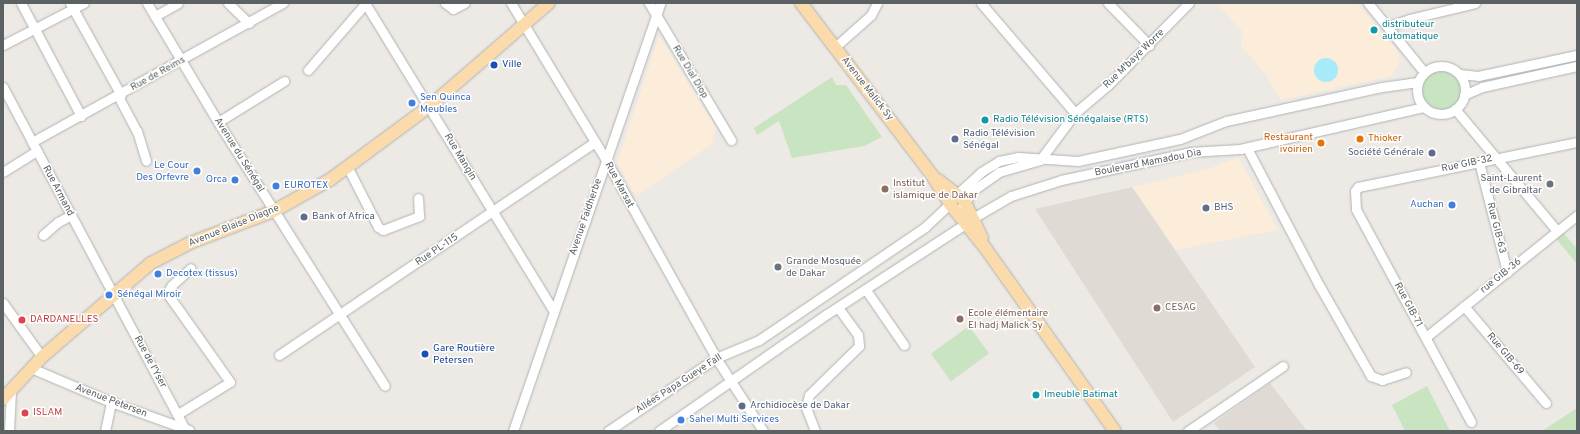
<!DOCTYPE html>
<meta charset="utf-8">
<style>
body{margin:0}
#map{position:relative;width:1580px;height:434px;overflow:hidden;background:#ede9e4;font-family:Overpass,sans-serif}
div>[style]{position:absolute}
[style*='--x']{left:calc(var(--x)*1px);top:calc(var(--y)*1px);width:calc(var(--w)*1px);rotate:calc(var(--a)*1deg)}
.commercial>*{inset:0;background:#fcecda}
.education>*{inset:0;background:#e0dad5}
.green>*{inset:0;background:#c9e4c1;transform-origin:0 0}
.round{border-radius:50%}
.water>*{inset:0;background:#a7eafa}
.roads{filter:drop-shadow(0 0 1px #afb3b5) drop-shadow(0 0 1px #afb3b5)}
.minor>*{height:9px;margin:-4.5px;padding:0 4.5px;transform-origin:4.5px;border-radius:4.5px;background:#fff}
.minor>.ring{margin:-4.5px;padding:0;box-sizing:content-box;background:none;border:9px solid #fff;border-radius:50%}
.major>*{height:12px;margin:-6px;padding:0 6px;transform-origin:6px;border-radius:6px;background:#fbdbab}
.dots>*{width:11px;height:11px;translate:-50% -50%;box-sizing:border-box;border:2px solid #fff;border-radius:50%}
span{translate:-50% -50%;white-space:nowrap;text-align:center;line-height:1.15;-webkit-text-stroke:3px #fff;paint-order:stroke}
.culture-label{font-size:10px;color:#0d838f}
.left{translate:0 -50%;text-align:left}
.street-label{font-size:10px;color:#5c6163}
.transit-label{font-size:10px;color:#164399}
.shop-label{font-size:10px;color:#366cbe}
.right{translate:-100% -50%;text-align:right}
.service-label{font-size:10px;color:#4e5e75}
.food-label{font-size:10px;color:#c56008}
.worship-label{font-size:10px;color:#5b616d}
.education-label{font-size:10px;color:#785e54}
.health-label{font-size:10px;color:#be3a42}
.frame{position:absolute;inset:0;border:4px solid #5c6163;pointer-events:none}
</style>
<div id="map">
<div class="commercial">
<i style="clip-path:polygon(1215px 3px,1357px 3px,1397px 50px,1400px 59px,1392px 76px,1281px 100px,1265px 73px,1241px 47px,1243px 32px)"></i>
<i style="clip-path:polygon(659px 36px,716px 128px,712px 144px,636px 196px,617px 163px)"></i>
<i style="clip-path:polygon(1238px 157px,1278px 230px,1176px 250px,1132px 187px,1211px 168px)"></i>
</div>
<div class="education">
<i style="clip-path:polygon(1132px 187px,1255px 367px,1173px 422px,1035px 209px)"></i>
<i style="clip-path:polygon(1270px 383px,1307px 431px,1220px 431px,1214px 423px)"></i>
</div>
<div class="green">
<i class="round" style="left:1421px;top:68px;width:42px;height:42px"></i>
<i style="clip-path:polygon(832px 77px,836px 85px,846px 85px,882px 137px,864px 146px,792px 158px,779px 121px,757px 135px,754px 128px)"></i>
<i style="clip-path:polygon(1561px 230px,1577px 249px,1577px 264px,1554px 236px)"></i>
<i style="left:969px;top:326px;width:34px;height:47px;rotate:54deg"></i>
<i style="clip-path:polygon(1427px 386px,1450px 431px,1405px 431px,1392px 405px)"></i>
<i style="clip-path:polygon(1577px 408px,1577px 431px,1542px 431px)"></i>
</div>
<div class="water">
<i class="round" style="left:1314px;top:58px;width:24px;height:24px"></i>
</div>
<div class="roads">
<div class="minor">
<i style="--x:21;--y:3;--w:128;--a:62"></i>
<i style="--x:70;--y:3;--w:105;--a:61"></i>
<i style="--x:147;--y:3;--w:139;--a:59.2"></i>
<i style="--x:218;--y:122;--w:312;--a:57.7"></i>
<i style="--x:228;--y:3;--w:29;--a:44"></i>
<i style="--x:365;--y:3;--w:361;--a:58.5"></i>
<i style="--x:445;--y:3;--w:10;--a:37"></i>
<i style="--x:453;--y:9;--w:13;--a:-27"></i>
<i style="--x:511;--y:3;--w:184;--a:58.8"></i>
<i style="--x:606;--y:160;--w:227;--a:60.9"></i>
<i style="--x:716;--y:358;--w:87;--a:57.2"></i>
<i style="--x:649;--y:3;--w:160;--a:59.1"></i>
<i style="--x:981;--y:3;--w:145;--a:49.5"></i>
<i style="--x:1108;--y:3;--w:59;--a:45.7"></i>
<i style="--x:1368;--y:3;--w:89;--a:50.9"></i>
<i style="--x:155;--y:16;--w:26;--a:-29"></i>
<i style="--x:1388;--y:26;--w:22;--a:-18"></i>
<i style="--x:1409;--y:19;--w:68;--a:-13.6"></i>
<i style="--x:3;--y:45;--w:91;--a:-27.4"></i>
<i style="--x:835;--y:47;--w:48;--a:-41.6"></i>
<i style="--x:871;--y:15;--w:13;--a:-63"></i>
<i class="ring" style="left:1417px;top:66px;width:39px;height:39px"></i>
<i style="--x:308;--y:70;--w:87;--a:-49.2"></i>
<i style="--x:1460;--y:74;--w:18;--a:6"></i>
<i style="--x:1478;--y:76;--w:101;--a:-12"></i>
<i style="--x:3;--y:87;--w:390;--a:62"></i>
<i style="--x:1464;--y:95;--w:20;--a:-24"></i>
<i style="--x:1482;--y:87;--w:97;--a:-12.5"></i>
<i style="--x:118;--y:96;--w:40;--a:62"></i>
<i style="--x:137;--y:131;--w:31;--a:73"></i>
<i style="--x:1455;--y:109;--w:159;--a:50.1"></i>
<i style="--x:218;--y:122;--w:78;--a:-31.8"></i>
<i style="--x:32;--y:142;--w:287;--a:-29"></i>
<i style="--x:1247;--y:148;--w:155;--a:62.3"></i>
<i style="--x:1319;--y:285;--w:105;--a:60.3"></i>
<i style="--x:1371;--y:376;--w:12;--a:20"></i>
<i style="--x:1382;--y:380;--w:25;--a:-18"></i>
<i style="--x:1040;--y:160;--w:59;--a:-53.3"></i>
<i style="--x:1075;--y:113;--w:43;--a:-40.3"></i>
<i style="--x:1108;--y:85;--w:115;--a:-45.4"></i>
<i style="--x:1479;--y:162;--w:114;--a:75.7"></i>
<i style="--x:348;--y:168;--w:66;--a:63"></i>
<i style="--x:378;--y:227;--w:6;--a:31"></i>
<i style="--x:383;--y:230;--w:39;--a:-21"></i>
<i style="--x:419;--y:216;--w:18;--a:-93"></i>
<i style="--x:3;--y:172;--w:40;--a:-32"></i>
<i style="--x:958;--y:193;--w:31;--a:-42"></i>
<i style="--x:981;--y:172;--w:21;--a:-31"></i>
<i style="--x:999;--y:161;--w:19;--a:-12"></i>
<i style="--x:1018;--y:157;--w:60;--a:3.8"></i>
<i style="--x:1078;--y:161;--w:104;--a:-12.2"></i>
<i style="--x:1180;--y:139;--w:49;--a:-21.4"></i>
<i style="--x:1226;--y:121;--w:160;--a:-12.3"></i>
<i style="--x:1382;--y:87;--w:36;--a:-8"></i>
<i style="--x:963;--y:205;--w:17;--a:-57"></i>
<i style="--x:972;--y:191;--w:33;--a:-35"></i>
<i style="--x:999;--y:172;--w:43;--a:-16.3"></i>
<i style="--x:973;--y:218;--w:44;--a:-30.1"></i>
<i style="--x:1011;--y:196;--w:52;--a:-17.7"></i>
<i style="--x:1061;--y:180;--w:132;--a:-12.2"></i>
<i style="--x:1190;--y:152;--w:50;--a:-3.4"></i>
<i style="--x:1240;--y:149;--w:189;--a:-12.9"></i>
<i style="--x:43;--y:235;--w:20;--a:-41"></i>
<i style="--x:58;--y:222;--w:15;--a:-28"></i>
<i style="--x:866;--y:290;--w:67;--a:55.4"></i>
<i style="--x:3;--y:303;--w:67;--a:54.2"></i>
<i style="--x:1464;--y:306;--w:127;--a:49.8"></i>
<i style="--x:1426;--y:337;--w:194;--a:-38.9"></i>
<i style="--x:279;--y:355;--w:381;--a:-34"></i>
<i style="--x:31;--y:368;--w:87;--a:23"></i>
<i style="--x:111;--y:402;--w:83;--a:19.7"></i>
<i style="--x:178;--y:414;--w:61;--a:-31.6"></i>
<i style="--x:230;--y:382;--w:109;--a:-125.3"></i>
<i style="--x:167;--y:293;--w:9;--a:-58"></i>
<i style="--x:172;--y:285;--w:25;--a:-42"></i>
<i style="--x:1471;--y:422;--w:242;--a:-118.4"></i>
<i style="--x:1356;--y:209;--w:18;--a:-93"></i>
<i style="--x:1355;--y:191;--w:5;--a:-53"></i>
<i style="--x:1358;--y:187;--w:224;--a:-11.6"></i>
<i style="--x:9;--y:431;--w:40;--a:-87.1"></i>
<i style="--x:105;--y:431;--w:30;--a:-78"></i>
<i style="--x:513;--y:431;--w:453;--a:-71"></i>
<i style="--x:608;--y:431;--w:130;--a:-34.1"></i>
<i style="--x:716;--y:358;--w:47;--a:-22.7"></i>
<i style="--x:759;--y:340;--w:201;--a:-34.2"></i>
<i style="--x:925;--y:227;--w:34;--a:-43"></i>
<i style="--x:659;--y:431;--w:205;--a:-34.9"></i>
<i style="--x:827;--y:314;--w:165;--a:-33.1"></i>
<i style="--x:965;--y:224;--w:7;--a:-106"></i>
<i style="--x:815;--y:431;--w:26;--a:-111"></i>
<i style="--x:806;--y:407;--w:12;--a:-76"></i>
<i style="--x:809;--y:395;--w:70;--a:-44.4"></i>
<i style="--x:859;--y:346;--w:11;--a:-95"></i>
<i style="--x:858;--y:335;--w:34;--a:-126"></i>
<i style="--x:1188;--y:431;--w:115;--a:-34.4"></i>
</div>
<div class="major">
<i style="--x:801;--y:3;--w:216;--a:52.7"></i>
<i style="--x:932;--y:175;--w:34;--a:58"></i>
<i style="--x:950;--y:204;--w:58;--a:51.3"></i>
<i style="--x:986;--y:249;--w:223;--a:54.7"></i>
<i style="--x:938;--y:180;--w:33;--a:38"></i>
<i style="--x:964;--y:200;--w:42;--a:64.7"></i>
<i style="--x:3;--y:399;--w:57;--a:-47.1"></i>
<i style="--x:42;--y:357;--w:144;--a:-40.8"></i>
<i style="--x:151;--y:263;--w:44;--a:-27.1"></i>
<i style="--x:190;--y:243;--w:90;--a:-20.9"></i>
<i style="--x:274;--y:211;--w:65;--a:-29.3"></i>
<i style="--x:331;--y:179;--w:123;--a:-36.4"></i>
<i style="--x:430;--y:106;--w:157;--a:-40.9"></i>
</div>
</div>
<div class="dots">
<i style="left:1374px;top:30px;background:#0f9aa8"></i>
<i style="left:494px;top:65px;background:#1a4fb4"></i>
<i style="left:412px;top:103px;background:#3f7fe0"></i>
<i style="left:985px;top:120px;background:#0f9aa8"></i>
<i style="left:955px;top:139px;background:#5c6f8a"></i>
<i style="left:1360px;top:139px;background:#e8710a"></i>
<i style="left:1321px;top:143px;background:#e8710a"></i>
<i style="left:1432px;top:153px;background:#5c6f8a"></i>
<i style="left:197px;top:171px;background:#3f7fe0"></i>
<i style="left:235px;top:180px;background:#3f7fe0"></i>
<i style="left:1550px;top:184px;background:#6b7280"></i>
<i style="left:276px;top:186px;background:#3f7fe0"></i>
<i style="left:885px;top:189px;background:#8d6e63"></i>
<i style="left:1452px;top:205px;background:#3f7fe0"></i>
<i style="left:1206px;top:208px;background:#5c6f8a"></i>
<i style="left:304px;top:217px;background:#5c6f8a"></i>
<i style="left:778px;top:267px;background:#6b7280"></i>
<i style="left:158px;top:274px;background:#3f7fe0"></i>
<i style="left:109px;top:295px;background:#3f7fe0"></i>
<i style="left:1157px;top:308px;background:#8d6e63"></i>
<i style="left:960px;top:319px;background:#8d6e63"></i>
<i style="left:22px;top:320px;background:#e0444e"></i>
<i style="left:425px;top:354px;background:#1a4fb4"></i>
<i style="left:1036px;top:395px;background:#0f9aa8"></i>
<i style="left:742px;top:406px;background:#5c6f8a"></i>
<i style="left:25px;top:413px;background:#e0444e"></i>
<i style="left:681px;top:420px;background:#3f7fe0"></i>
</div>
<div class="culture-label">
<span class="left" style="left:1382px;top:30px">distributeur<br>automatique</span>
<span class="left" style="left:993px;top:120px">Radio Télévision Sénégalaise (RTS)</span>
<span class="left" style="left:1044px;top:395px">Imeuble Batimat</span>
</div>
<div class="street-label">
<span style="left:1134px;top:59px;rotate:-44deg">Rue M'baye Worre</span>
<span style="left:690px;top:72px;rotate:59deg">Rue Dial Diop</span>
<span style="left:158px;top:74px;rotate:-29deg">Rue de Reims</span>
<span style="left:867px;top:89px;rotate:52deg">Avenue Malick Sy</span>
<span style="left:239px;top:155px;rotate:58deg">Avenue du Sénégal</span>
<span style="left:460px;top:157px;rotate:59deg">Rue Mangin</span>
<span style="left:1148px;top:163px;rotate:-11deg">Boulevard Mamadou Dia</span>
<span style="left:1467px;top:164px;rotate:-12deg">Rue GIB-32</span>
<span style="left:619px;top:185px;rotate:62deg">Rue Marsat</span>
<span style="left:58px;top:191px;rotate:62deg">Rue Armand</span>
<span style="left:586px;top:217px;rotate:-71deg">Avenue Faidherbe</span>
<span style="left:234px;top:226px;rotate:-22deg">Avenue Blaise Diagne</span>
<span style="left:1496px;top:228px;rotate:76deg">Rue GIB-63</span>
<span style="left:437px;top:250px;rotate:-34deg">Rue PL-115</span>
<span style="left:1501px;top:276px;rotate:-39deg">rue GIB-36</span>
<span style="left:1408px;top:305px;rotate:62deg">Rue GIB-71</span>
<span style="left:1505px;top:354px;rotate:50deg">Rue GIB-69</span>
<span style="left:150px;top:362px;rotate:62deg">Rue de l'Yser</span>
<span style="left:679px;top:384px;rotate:-33deg">Allées Papa Gueye Fall</span>
<span style="left:111px;top:401px;rotate:21deg">Avenue Petersen</span>
</div>
<div class="transit-label">
<span class="left" style="left:502px;top:65px">Ville</span>
<span class="left" style="left:433px;top:354px">Gare Routière<br>Petersen</span>
</div>
<div class="shop-label">
<span class="left" style="left:420px;top:103px">Sen Quinca<br>Meubles</span>
<span class="right" style="left:189px;top:171px">Le Cour<br>Des Orfevre</span>
<span class="right" style="left:227px;top:180px">Orca</span>
<span class="left" style="left:284px;top:186px">EUROTEX</span>
<span class="right" style="left:1444px;top:205px">Auchan</span>
<span class="left" style="left:166px;top:274px">Decotex (tissus)</span>
<span class="left" style="left:117px;top:295px">Sénégal Miroir</span>
<span class="left" style="left:689px;top:420px">Sahel Multi Services</span>
</div>
<div class="service-label">
<span class="left" style="left:963px;top:139px">Radio Télévision<br>Sénégal</span>
<span class="right" style="left:1424px;top:153px">Société Générale</span>
<span class="left" style="left:1214px;top:208px">BHS</span>
<span class="left" style="left:312px;top:217px">Bank of Africa</span>
<span class="left" style="left:750px;top:406px">Archidiocèse de Dakar</span>
</div>
<div class="food-label">
<span class="right" style="left:1313px;top:143px">Restaurant<br>ivoirien</span>
<span class="left" style="left:1368px;top:139px">Thioker</span>
</div>
<div class="worship-label">
<span class="right" style="left:1542px;top:184px">Saint-Laurent<br>de Gibraltar</span>
<span class="left" style="left:786px;top:267px">Grande Mosquée<br>de Dakar</span>
</div>
<div class="education-label">
<span class="left" style="left:893px;top:189px">Institut<br>islamique de Dakar</span>
<span class="left" style="left:1165px;top:308px">CESAG</span>
<span class="left" style="left:968px;top:319px">Ecole élémentaire<br>El hadj Malick Sy</span>
</div>
<div class="health-label">
<span class="left" style="left:30px;top:320px">DARDANELLES</span>
<span class="left" style="left:33px;top:413px">ISLAM</span>
</div>
<div class="frame"></div>
</div>
